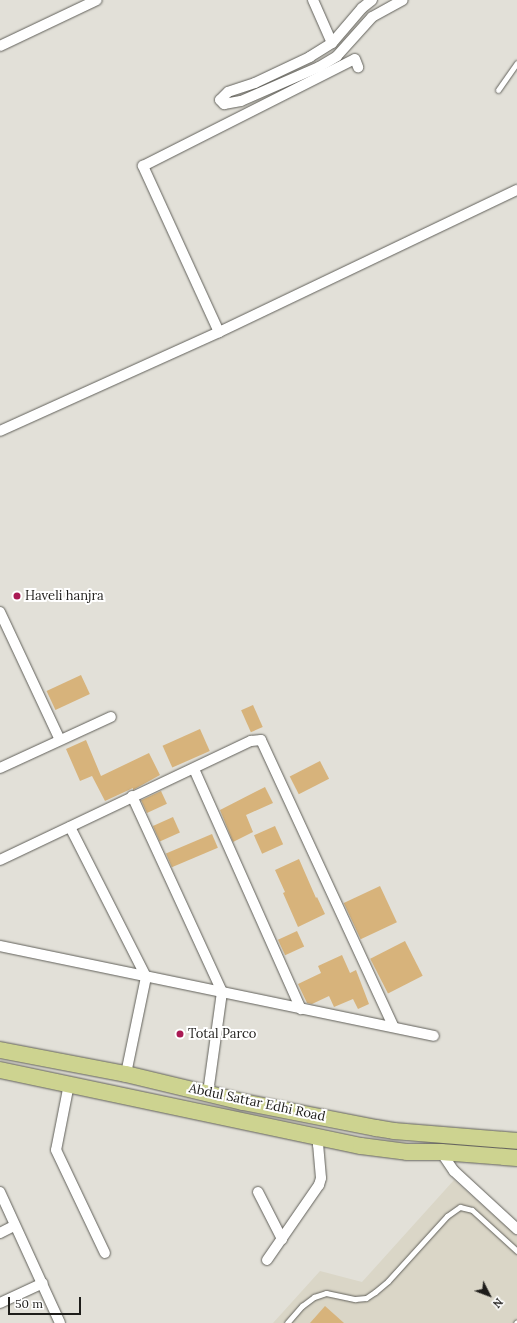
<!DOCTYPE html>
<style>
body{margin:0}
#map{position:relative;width:517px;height:1323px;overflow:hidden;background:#e2e0d8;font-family:Lora,serif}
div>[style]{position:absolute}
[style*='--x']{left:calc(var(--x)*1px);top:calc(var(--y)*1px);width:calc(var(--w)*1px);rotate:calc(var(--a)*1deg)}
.built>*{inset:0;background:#dad6c7}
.building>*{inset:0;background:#d7b37b;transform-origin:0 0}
.roads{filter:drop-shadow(0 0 1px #61605a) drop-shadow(0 0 1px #61605a)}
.service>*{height:5px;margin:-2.5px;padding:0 2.5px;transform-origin:2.5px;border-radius:2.5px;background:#fff}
.minor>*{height:10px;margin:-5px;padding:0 5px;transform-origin:5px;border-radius:5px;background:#fff}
.primary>*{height:16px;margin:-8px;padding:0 8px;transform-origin:8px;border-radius:8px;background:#cdd390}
.dots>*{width:11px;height:11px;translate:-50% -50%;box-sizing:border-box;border:2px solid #fff;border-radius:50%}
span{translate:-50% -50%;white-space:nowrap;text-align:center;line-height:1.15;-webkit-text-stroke:4px #fff;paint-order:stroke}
.poi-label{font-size:13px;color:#1e1d1a}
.left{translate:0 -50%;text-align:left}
.street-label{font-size:13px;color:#1e1d1a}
.north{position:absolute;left:469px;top:1275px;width:40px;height:40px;-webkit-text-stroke:3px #fff;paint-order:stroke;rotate:132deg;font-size:11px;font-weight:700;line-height:16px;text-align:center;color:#1e1d1a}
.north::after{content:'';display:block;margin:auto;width:14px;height:18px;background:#1e1d1a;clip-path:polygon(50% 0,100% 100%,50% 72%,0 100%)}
.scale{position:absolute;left:8px;top:1297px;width:73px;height:18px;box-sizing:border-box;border:2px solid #1e1d1a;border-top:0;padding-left:5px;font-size:12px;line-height:14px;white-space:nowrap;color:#1e1d1a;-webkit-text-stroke:3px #fff;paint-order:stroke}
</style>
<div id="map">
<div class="built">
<i style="clip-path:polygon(454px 1180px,517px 1236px,517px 1323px,273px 1323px,320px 1271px,362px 1282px)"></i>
</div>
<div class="building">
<i style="left:81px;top:675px;width:21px;height:38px;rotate:65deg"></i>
<i style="left:253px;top:705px;width:24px;height:13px;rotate:66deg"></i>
<i style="left:200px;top:729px;width:24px;height:41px;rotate:66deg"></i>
<i style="clip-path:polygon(86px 740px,101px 776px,149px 753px,160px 775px,133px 790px,133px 788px,105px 801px,92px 776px,80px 781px,66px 749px)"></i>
<i style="left:320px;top:761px;width:20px;height:34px;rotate:63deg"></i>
<i style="clip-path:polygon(265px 787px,273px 803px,246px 815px,253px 832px,233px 842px,220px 810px)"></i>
<i style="left:161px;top:791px;width:14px;height:22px;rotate:65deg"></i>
<i style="left:173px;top:817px;width:17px;height:22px;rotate:66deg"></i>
<i style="left:275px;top:826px;width:20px;height:23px;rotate:66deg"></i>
<i style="left:212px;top:834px;width:15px;height:50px;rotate:67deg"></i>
<i style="clip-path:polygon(299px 859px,316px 898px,317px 897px,325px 914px,298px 927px,283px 893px,285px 892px,275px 870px)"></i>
<i style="left:380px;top:886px;width:40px;height:40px;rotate:65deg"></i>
<i style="left:297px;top:931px;width:17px;height:21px;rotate:65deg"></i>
<i style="left:405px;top:941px;width:39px;height:39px;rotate:63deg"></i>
<i style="clip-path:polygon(342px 955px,350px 973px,356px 970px,369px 1004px,358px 1009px,353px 999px,334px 1007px,329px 996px,312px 1004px,307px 1003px,298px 984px,321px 973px,318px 966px)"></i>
<i style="clip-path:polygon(325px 1306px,344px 1323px,310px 1323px)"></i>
</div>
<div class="roads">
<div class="service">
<i style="--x:498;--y:90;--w:33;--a:-55"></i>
<i style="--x:287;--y:1323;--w:23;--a:-49"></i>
<i style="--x:302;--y:1306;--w:15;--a:-37"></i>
<i style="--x:314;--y:1297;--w:13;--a:-18"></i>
<i style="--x:326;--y:1293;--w:30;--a:12"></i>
<i style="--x:355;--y:1299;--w:11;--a:-5"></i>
<i style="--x:366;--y:1298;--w:11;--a:-34"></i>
<i style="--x:375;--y:1292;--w:17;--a:-40"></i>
<i style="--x:388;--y:1281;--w:88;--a:-47.8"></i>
<i style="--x:447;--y:1216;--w:16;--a:-35"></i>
<i style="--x:460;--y:1207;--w:12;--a:14"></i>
<i style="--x:472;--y:1210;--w:61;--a:42.3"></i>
<i style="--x:516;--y:1323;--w:1;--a:-45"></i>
</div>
<div class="minor">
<i style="--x:313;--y:0;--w:47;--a:66.2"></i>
<i style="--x:372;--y:0;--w:13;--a:141"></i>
<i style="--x:362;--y:8;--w:46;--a:130.6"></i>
<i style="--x:332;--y:43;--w:26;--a:148"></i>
<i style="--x:310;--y:57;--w:61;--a:154.7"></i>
<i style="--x:255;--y:83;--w:28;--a:162"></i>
<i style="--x:228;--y:92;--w:11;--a:135"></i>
<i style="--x:220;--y:100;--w:6;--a:45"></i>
<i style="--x:224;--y:104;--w:17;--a:-10"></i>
<i style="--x:241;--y:101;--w:85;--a:-23.6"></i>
<i style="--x:319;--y:67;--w:21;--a:-31"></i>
<i style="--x:337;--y:56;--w:52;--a:-48.1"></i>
<i style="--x:372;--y:17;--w:35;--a:-29"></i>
<i style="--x:0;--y:46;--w:107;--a:-25.4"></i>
<i style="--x:219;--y:332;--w:183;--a:-114.6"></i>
<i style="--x:143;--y:166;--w:237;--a:-26.8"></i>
<i style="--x:355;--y:59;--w:9;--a:69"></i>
<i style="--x:0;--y:431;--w:240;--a:-24.3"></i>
<i style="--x:219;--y:332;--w:330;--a:-25.5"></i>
<i style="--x:0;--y:612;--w:141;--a:64.9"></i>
<i style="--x:0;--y:768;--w:122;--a:-24.7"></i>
<i style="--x:194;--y:769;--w:263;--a:66"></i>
<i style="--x:132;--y:796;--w:216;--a:65.3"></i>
<i style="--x:222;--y:992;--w:102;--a:97.9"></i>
<i style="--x:70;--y:827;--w:168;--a:63.1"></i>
<i style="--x:146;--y:977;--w:99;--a:101.7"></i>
<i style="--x:0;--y:860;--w:278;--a:-25.4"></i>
<i style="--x:251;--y:741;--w:10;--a:-6"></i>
<i style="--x:261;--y:740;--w:315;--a:65.2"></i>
<i style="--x:0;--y:946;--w:443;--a:11.7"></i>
<i style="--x:69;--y:1084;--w:67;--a:101.1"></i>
<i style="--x:56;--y:1150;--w:114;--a:64.6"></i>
<i style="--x:441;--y:1152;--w:23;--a:56"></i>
<i style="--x:454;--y:1171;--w:86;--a:42.6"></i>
<i style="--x:0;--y:1192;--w:144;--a:65.4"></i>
<i style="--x:258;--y:1192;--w:53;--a:62.9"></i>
<i style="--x:0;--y:1233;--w:16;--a:-27"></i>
<i style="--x:267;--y:1260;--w:91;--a:-55.3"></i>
<i style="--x:319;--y:1185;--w:7;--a:-74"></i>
<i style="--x:321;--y:1178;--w:33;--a:-95"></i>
<i style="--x:318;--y:1145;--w:7;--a:-82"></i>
<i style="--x:0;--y:1303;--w:47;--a:-24.9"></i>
</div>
<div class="primary">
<i style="--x:0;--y:1050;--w:128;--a:10.8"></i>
<i style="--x:126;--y:1074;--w:120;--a:13.5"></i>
<i style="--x:243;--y:1102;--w:136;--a:11.1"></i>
<i style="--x:376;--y:1128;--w:18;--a:9"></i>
<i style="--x:394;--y:1131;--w:123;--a:4.6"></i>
<i style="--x:0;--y:1070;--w:369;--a:11.9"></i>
<i style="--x:361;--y:1146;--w:46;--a:7.4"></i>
<i style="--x:407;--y:1152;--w:34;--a:0"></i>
<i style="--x:441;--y:1152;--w:76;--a:4.5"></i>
</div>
</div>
<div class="dots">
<i style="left:17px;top:596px;background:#aa1a54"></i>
<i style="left:180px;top:1034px;background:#aa1a54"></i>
</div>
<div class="poi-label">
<span class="left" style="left:25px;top:596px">Haveli hanjra</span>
<span class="left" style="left:188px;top:1034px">Total Parco</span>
</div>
<div class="street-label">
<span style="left:257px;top:1103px;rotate:12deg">Abdul Sattar Edhi Road</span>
</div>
<div class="north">N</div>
<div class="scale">50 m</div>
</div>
